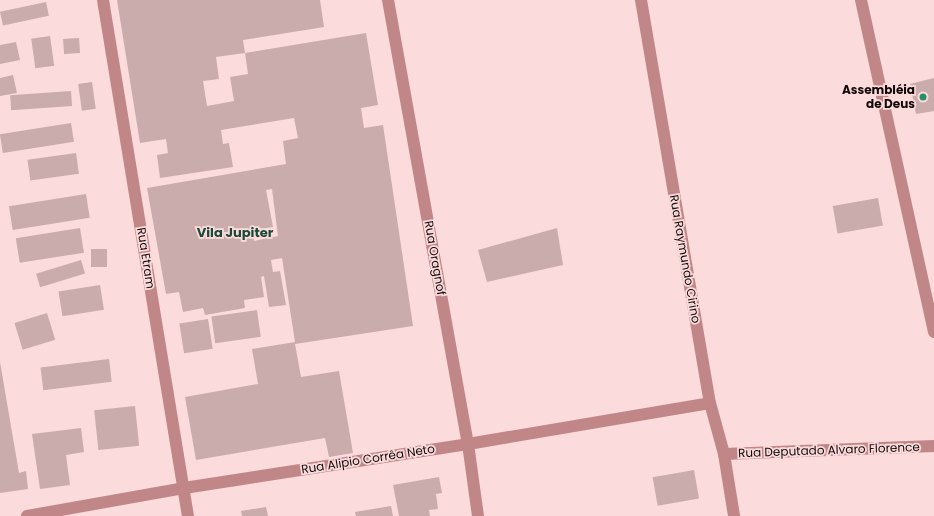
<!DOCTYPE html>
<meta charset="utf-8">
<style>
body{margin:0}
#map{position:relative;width:934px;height:516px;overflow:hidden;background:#fbdbdb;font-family:Poppins,sans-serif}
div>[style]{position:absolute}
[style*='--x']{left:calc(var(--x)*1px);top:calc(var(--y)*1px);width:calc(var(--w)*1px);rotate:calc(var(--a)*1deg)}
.building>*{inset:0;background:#caacac;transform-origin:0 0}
.minor>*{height:12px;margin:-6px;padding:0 6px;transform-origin:6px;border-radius:6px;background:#c18688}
.dots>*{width:11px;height:11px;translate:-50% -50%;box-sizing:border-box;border:2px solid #fbdbdb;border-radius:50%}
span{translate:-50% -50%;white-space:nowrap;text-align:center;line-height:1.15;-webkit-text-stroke:3.5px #fbdbdb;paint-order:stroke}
.poi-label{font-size:12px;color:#120909;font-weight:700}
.right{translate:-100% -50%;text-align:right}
.street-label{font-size:12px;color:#120909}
.neighbourhood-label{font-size:13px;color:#194a39;font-weight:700}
</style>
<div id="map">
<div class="building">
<i style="clip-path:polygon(evenodd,117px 0,320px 0,324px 27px,243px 40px,245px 53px,216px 57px,219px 79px,203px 81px,207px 106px,234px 101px,230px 77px,248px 74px,245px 53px,366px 33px,378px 105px,361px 108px,364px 128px,383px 125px,413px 326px,295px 344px,301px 377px,339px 371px,353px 453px,329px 457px,325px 438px,196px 460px,185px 397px,258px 384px,252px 349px,295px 342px,282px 258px,271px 260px,273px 272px,280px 271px,286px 305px,269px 307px,264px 276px,261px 277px,264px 297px,244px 300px,245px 308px,205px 315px,203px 308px,183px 312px,179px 292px,166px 294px,147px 188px,286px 164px,283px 141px,298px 138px,294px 118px,221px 130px,223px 144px,229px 143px,233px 167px,160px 178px,157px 155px,168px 153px,166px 139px,140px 143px,117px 0,272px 189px,278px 236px,254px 241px,252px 230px,273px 227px,266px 190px,272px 189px)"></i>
<i style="left:46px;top:2px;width:14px;height:47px;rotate:78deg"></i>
<i style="left:50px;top:36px;width:30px;height:19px;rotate:82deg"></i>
<i style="left:79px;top:38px;width:15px;height:16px;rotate:86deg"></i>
<i style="clip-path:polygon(16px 42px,20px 60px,0 64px,0 45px)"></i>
<i style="clip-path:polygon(13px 75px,17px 93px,0 96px,0 78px)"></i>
<i style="clip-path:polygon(934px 78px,934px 111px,916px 114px,910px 84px)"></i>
<i style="left:92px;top:82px;width:27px;height:14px;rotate:82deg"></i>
<i style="left:71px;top:91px;width:15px;height:61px;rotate:86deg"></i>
<i style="left:71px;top:123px;width:19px;height:72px;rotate:81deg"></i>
<i style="left:76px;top:153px;width:21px;height:49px;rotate:82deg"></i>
<i style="left:86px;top:194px;width:24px;height:78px;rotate:81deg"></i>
<i style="left:878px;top:198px;width:28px;height:46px;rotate:80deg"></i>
<i style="left:80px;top:228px;width:25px;height:65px;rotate:81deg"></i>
<i style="clip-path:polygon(557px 228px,563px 265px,487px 282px,478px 250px)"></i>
<i style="left:91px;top:249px;width:16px;height:18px"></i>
<i style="left:81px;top:260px;width:14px;height:47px;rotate:73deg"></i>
<i style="left:100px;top:285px;width:25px;height:42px;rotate:81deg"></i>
<i style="left:257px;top:310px;width:27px;height:46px;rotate:82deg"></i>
<i style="left:47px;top:313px;width:28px;height:34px;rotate:73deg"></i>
<i style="left:208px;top:319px;width:30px;height:29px;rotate:81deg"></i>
<i style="left:109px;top:359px;width:23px;height:69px;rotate:83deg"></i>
<i style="clip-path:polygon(0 362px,19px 473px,26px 471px,28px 489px,0 493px)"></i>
<i style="left:135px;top:406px;width:40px;height:41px;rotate:84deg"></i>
<i style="clip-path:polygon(81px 428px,84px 452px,66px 455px,70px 485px,40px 489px,32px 434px)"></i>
<i style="left:694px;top:470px;width:29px;height:42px;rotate:80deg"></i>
<i style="clip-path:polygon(439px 477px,442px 493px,436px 494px,438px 509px,429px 510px,430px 516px,399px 516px,393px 485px)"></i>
<i style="clip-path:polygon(391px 506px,393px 516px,356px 516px,355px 512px)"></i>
<i style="clip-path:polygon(266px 507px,268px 516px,242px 516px,241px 511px)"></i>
</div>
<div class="minor">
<i style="--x:103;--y:0;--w:523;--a:80.65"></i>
<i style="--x:388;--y:0;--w:451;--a:79.8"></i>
<i style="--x:468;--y:444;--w:73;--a:82.1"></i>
<i style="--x:641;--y:0;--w:409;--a:80.3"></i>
<i style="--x:710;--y:403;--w:53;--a:74.6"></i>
<i style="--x:724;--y:454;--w:63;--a:80.8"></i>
<i style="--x:861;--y:0;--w:340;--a:77.6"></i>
<i style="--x:724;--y:454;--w:210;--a:-2.2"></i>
<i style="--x:27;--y:516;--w:159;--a:-10.1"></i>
<i style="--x:184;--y:488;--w:287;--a:-8.8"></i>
<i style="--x:468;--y:444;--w:245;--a:-9.6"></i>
</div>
<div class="dots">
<i style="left:923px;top:97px;background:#238f6d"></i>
</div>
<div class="poi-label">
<span class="right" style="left:915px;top:97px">Assembléia<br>de Deus</span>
</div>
<div class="street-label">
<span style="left:146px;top:258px;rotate:81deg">Rua Etram</span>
<span style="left:435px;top:258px;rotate:80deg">Rua Oragnof</span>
<span style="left:685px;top:259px;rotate:80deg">Rua Raymundo Cirino</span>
<span style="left:829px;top:450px;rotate:-2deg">Rua Deputado Alvaro Florence</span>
<span style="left:368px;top:459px;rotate:-9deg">Rua Alipio Corrêa Neto</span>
</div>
<div class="neighbourhood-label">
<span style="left:235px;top:233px">Vila Jupiter</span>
</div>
</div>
